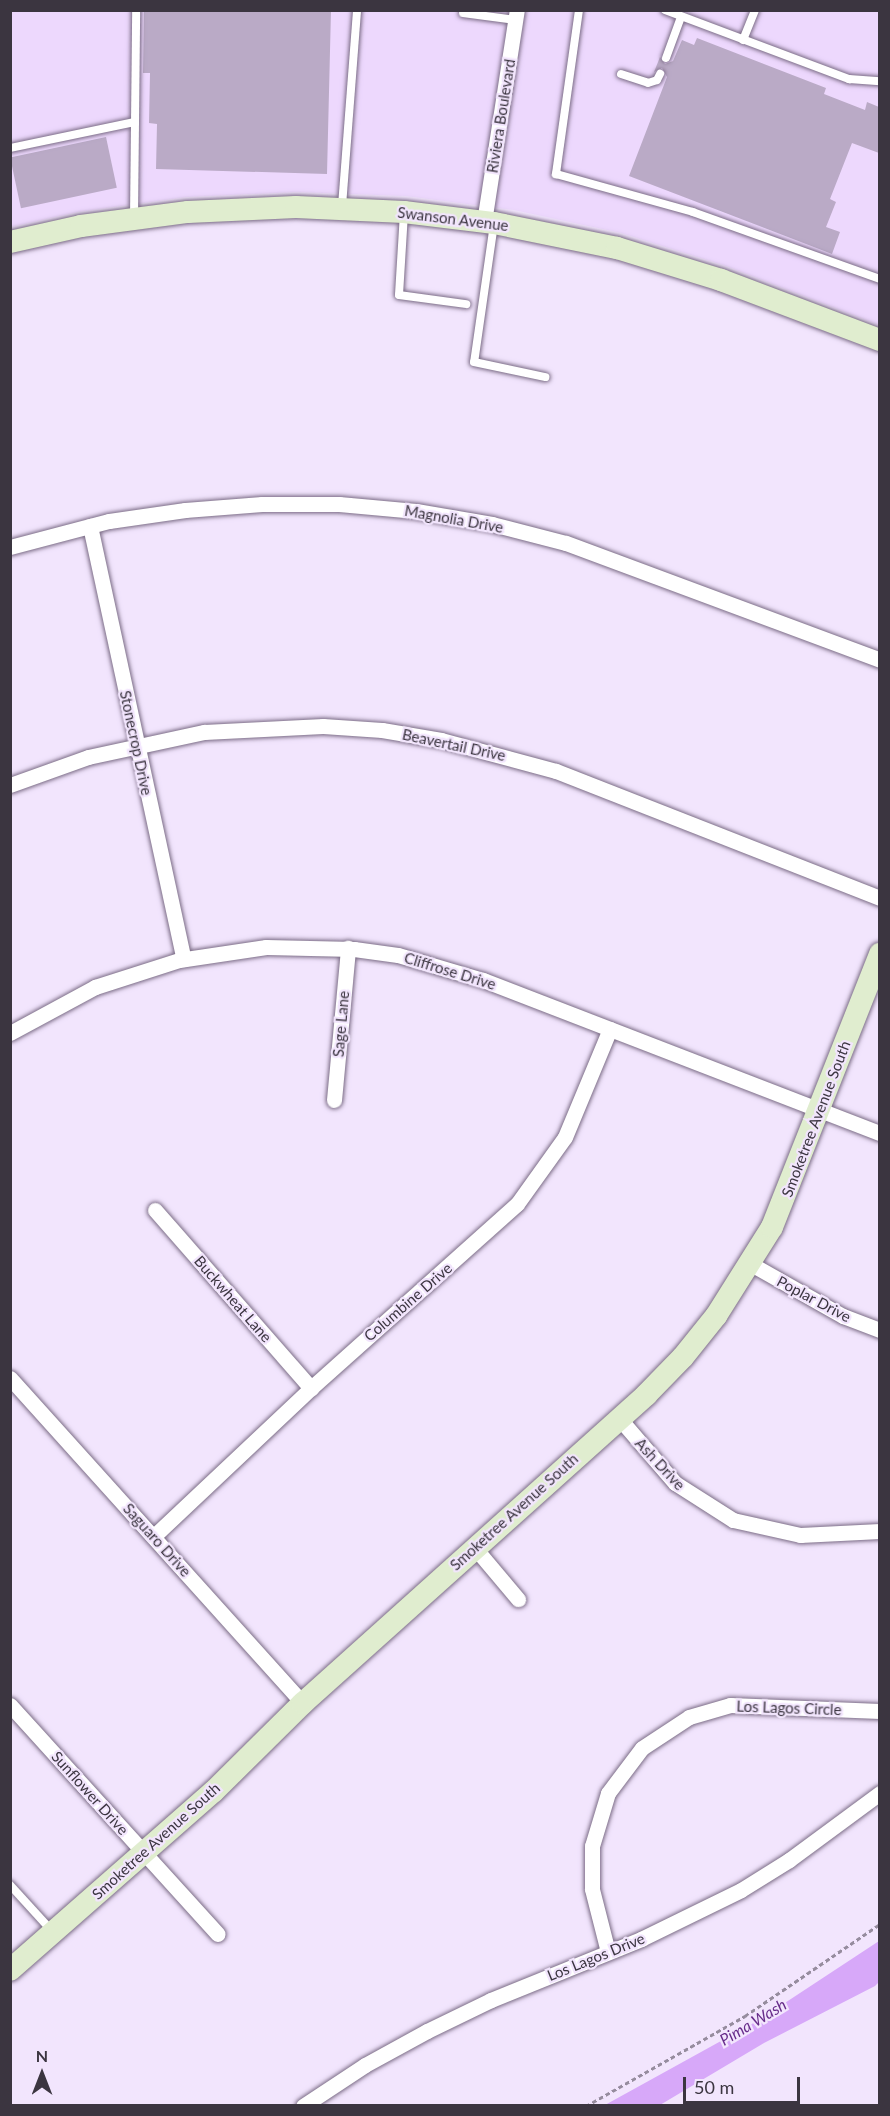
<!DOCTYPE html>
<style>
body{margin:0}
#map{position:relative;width:890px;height:2116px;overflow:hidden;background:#f2e5fd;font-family:Lato,sans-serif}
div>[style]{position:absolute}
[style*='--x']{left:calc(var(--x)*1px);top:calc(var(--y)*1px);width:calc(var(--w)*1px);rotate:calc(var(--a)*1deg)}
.built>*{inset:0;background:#edd8fd}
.water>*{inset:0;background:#d7a8f9}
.building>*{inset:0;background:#baaac6;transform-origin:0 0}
.path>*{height:3px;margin-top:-1.5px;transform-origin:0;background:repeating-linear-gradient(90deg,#968c9e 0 4.5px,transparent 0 7.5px)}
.roads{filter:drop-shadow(0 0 2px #7b6c86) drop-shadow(0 0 2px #7b6c86)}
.lane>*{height:8px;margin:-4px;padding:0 4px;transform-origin:4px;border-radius:4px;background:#fff}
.street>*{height:15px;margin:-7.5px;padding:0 7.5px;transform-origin:7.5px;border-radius:7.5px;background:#fff}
.secondary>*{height:22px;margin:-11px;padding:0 11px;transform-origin:11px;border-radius:11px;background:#e0edcf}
span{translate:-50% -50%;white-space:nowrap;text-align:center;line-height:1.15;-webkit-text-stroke:4.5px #f2e5fd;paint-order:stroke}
.street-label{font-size:15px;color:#3b3540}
.water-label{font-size:16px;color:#672c8a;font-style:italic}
.frame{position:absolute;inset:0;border:12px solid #3b3540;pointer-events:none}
.north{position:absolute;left:12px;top:2044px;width:60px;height:60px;-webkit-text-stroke:4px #f2e5fd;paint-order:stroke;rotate:0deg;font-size:16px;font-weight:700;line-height:24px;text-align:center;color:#3b3540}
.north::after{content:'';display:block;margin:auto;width:21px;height:27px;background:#3b3540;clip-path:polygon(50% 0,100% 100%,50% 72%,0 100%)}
.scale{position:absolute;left:683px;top:2077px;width:117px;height:27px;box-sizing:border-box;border:3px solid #3b3540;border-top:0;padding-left:8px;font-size:18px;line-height:21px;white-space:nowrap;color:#3b3540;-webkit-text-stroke:4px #f2e5fd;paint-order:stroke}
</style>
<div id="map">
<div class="built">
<i style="clip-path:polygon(10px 11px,879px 11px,879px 325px,726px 266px,621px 233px,514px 210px,406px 196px,296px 192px,187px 197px,78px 212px,11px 227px)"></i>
</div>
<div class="water">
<i style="clip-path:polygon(879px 1941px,879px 1982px,875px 1986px,764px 2043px,660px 2105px,605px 2105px,759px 2020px)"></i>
</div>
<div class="building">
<i style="clip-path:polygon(144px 10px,331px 10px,327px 174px,156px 169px,157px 124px,149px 123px,150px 73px,143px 73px)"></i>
<i style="clip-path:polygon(697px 38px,826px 88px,824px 94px,865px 110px,867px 102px,879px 107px,879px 153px,852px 143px,830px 199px,836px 202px,826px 227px,840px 232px,832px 254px,629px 176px,667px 77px,662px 68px,654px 72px,660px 57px,665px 64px,673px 61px,682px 40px,694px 45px)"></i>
<i style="left:106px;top:137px;width:52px;height:98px;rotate:78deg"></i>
</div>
<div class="path">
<i style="--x:586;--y:2106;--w:183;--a:-29.5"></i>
<i style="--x:745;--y:2016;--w:163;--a:-34.3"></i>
</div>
<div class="roads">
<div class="lane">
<i style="--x:579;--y:10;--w:166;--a:98"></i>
<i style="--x:556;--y:174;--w:142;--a:15.5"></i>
<i style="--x:693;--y:212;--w:199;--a:19.7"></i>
<i style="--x:665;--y:10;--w:197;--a:20.6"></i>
<i style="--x:849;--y:79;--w:31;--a:4"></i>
<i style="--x:463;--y:13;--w:53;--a:7.5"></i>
<i style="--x:743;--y:40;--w:32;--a:-68"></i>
<i style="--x:666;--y:58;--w:44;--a:-69.9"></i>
<i style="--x:621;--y:74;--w:28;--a:18"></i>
<i style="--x:648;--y:83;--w:9;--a:-18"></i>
<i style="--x:657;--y:80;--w:7;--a:-63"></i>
<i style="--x:10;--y:148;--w:127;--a:-11.8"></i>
<i style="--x:342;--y:206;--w:197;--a:-85.6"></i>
<i style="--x:404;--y:213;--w:82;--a:93.5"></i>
<i style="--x:399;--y:295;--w:68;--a:7.7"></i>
<i style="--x:134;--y:218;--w:208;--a:-89.4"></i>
<i style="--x:494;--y:224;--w:139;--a:98.2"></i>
<i style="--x:474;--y:362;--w:73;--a:11.9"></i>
<i style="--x:10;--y:1885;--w:62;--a:47.6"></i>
</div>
<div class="street">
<i style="--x:484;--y:222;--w:215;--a:-81.2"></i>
<i style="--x:90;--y:526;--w:443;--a:77.8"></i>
<i style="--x:10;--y:547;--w:102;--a:-14.7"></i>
<i style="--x:109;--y:521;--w:77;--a:-8.2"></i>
<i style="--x:185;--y:510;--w:77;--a:-4.5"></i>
<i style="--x:262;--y:504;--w:77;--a:0"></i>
<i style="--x:339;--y:504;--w:77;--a:5.2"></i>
<i style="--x:416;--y:511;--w:77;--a:9.7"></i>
<i style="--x:492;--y:524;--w:76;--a:14.4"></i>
<i style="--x:566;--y:543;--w:335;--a:20.4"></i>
<i style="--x:10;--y:785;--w:83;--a:-19.7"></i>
<i style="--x:88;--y:757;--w:119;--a:-12.2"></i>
<i style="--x:204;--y:732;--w:119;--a:-2.9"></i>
<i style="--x:323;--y:726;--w:59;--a:3.9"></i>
<i style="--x:382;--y:730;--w:60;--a:9.6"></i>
<i style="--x:441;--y:740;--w:119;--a:15.1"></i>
<i style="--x:556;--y:771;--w:348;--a:21.4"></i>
<i style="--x:10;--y:1033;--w:97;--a:-28.4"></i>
<i style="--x:95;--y:987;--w:88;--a:-17.8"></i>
<i style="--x:179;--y:960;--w:88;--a:-8.5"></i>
<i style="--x:266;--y:947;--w:88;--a:1.3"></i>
<i style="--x:354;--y:949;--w:44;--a:7.8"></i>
<i style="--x:398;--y:955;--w:89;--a:16.4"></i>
<i style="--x:483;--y:980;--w:425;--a:21.1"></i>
<i style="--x:334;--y:1100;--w:153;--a:-84.7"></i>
<i style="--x:155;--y:1210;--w:237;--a:48.8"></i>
<i style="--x:751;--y:1264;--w:106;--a:29.5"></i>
<i style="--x:843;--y:1316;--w:40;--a:21"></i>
<i style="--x:10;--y:1378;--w:438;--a:48"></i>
<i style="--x:619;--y:1418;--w:86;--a:49.3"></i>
<i style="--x:675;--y:1483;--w:69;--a:32.5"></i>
<i style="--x:733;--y:1520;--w:69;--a:12.6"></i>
<i style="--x:800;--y:1535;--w:80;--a:-2.9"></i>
<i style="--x:154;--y:1536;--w:216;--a:-43.3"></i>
<i style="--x:311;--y:1388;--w:276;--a:-41.8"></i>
<i style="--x:517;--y:1204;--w:82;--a:-54.4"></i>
<i style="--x:565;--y:1137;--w:117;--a:-67.4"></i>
<i style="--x:475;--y:1548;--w:67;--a:49.9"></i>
<i style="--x:10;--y:1705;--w:309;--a:47.8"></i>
<i style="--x:608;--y:1952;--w:65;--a:-104.3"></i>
<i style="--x:592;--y:1889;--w:43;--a:-90"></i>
<i style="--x:592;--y:1846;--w:55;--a:-73.2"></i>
<i style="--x:608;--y:1793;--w:56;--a:-52.9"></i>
<i style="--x:642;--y:1748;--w:56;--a:-33.4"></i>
<i style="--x:689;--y:1717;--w:43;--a:-16.3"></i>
<i style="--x:730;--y:1705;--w:150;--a:2.3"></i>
<i style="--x:303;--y:2106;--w:74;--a:-33.5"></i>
<i style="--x:365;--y:2065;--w:71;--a:-28.7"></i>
<i style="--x:427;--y:2031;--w:71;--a:-25.8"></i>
<i style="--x:491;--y:2000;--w:162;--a:-22.1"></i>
<i style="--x:641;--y:1939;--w:111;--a:-26.1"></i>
<i style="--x:741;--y:1890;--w:57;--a:-32"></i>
<i style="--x:789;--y:1860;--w:113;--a:-36.4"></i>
</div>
<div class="secondary">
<i style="--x:10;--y:242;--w:73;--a:-12.7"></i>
<i style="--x:81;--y:226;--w:108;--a:-7.5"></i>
<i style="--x:188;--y:212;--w:108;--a:-2.7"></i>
<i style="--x:296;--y:207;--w:108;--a:2.7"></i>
<i style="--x:404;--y:212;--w:91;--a:7"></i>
<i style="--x:494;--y:223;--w:126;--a:11.5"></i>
<i style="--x:617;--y:248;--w:109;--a:17.1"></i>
<i style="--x:721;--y:280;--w:170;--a:20.7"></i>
<i style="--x:10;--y:1970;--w:271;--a:-41.3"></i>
<i style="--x:214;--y:1791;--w:125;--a:-44.7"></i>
<i style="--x:303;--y:1703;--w:461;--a:-41.9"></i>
<i style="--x:646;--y:1395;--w:53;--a:-45.8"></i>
<i style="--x:683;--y:1357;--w:53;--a:-51.2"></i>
<i style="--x:716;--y:1316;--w:105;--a:-57.8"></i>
<i style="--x:772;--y:1227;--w:294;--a:-68.4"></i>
</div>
</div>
<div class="street-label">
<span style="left:501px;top:116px;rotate:-81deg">Riviera Boulevard</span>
<span style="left:453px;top:219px;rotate:7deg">Swanson Avenue</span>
<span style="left:454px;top:519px;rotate:10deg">Magnolia Drive</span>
<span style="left:136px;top:743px;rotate:78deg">Stonecrop Drive</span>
<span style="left:454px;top:745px;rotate:12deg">Beavertail Drive</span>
<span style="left:450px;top:971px;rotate:17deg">Cliffrose Drive</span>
<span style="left:341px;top:1024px;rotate:-85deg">Sage Lane</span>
<span style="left:816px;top:1119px;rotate:-69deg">Smoketree Avenue South</span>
<span style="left:233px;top:1299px;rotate:49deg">Buckwheat Lane</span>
<span style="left:814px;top:1299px;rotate:28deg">Poplar Drive</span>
<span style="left:408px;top:1302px;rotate:-41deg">Columbine Drive</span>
<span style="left:660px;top:1464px;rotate:47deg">Ash Drive</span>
<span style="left:514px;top:1512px;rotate:-42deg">Smoketree Avenue South</span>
<span style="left:157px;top:1540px;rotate:48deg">Saguaro Drive</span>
<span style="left:789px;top:1708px;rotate:2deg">Los Lagos Circle</span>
<span style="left:90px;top:1793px;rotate:48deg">Sunflower Drive</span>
<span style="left:156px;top:1841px;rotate:-42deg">Smoketree Avenue South</span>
<span style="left:596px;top:1957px;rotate:-22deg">Los Lagos Drive</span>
</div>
<div class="water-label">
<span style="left:753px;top:2022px;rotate:-31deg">Pima Wash</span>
</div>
<div class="frame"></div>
<div class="north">N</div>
<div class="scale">50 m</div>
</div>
